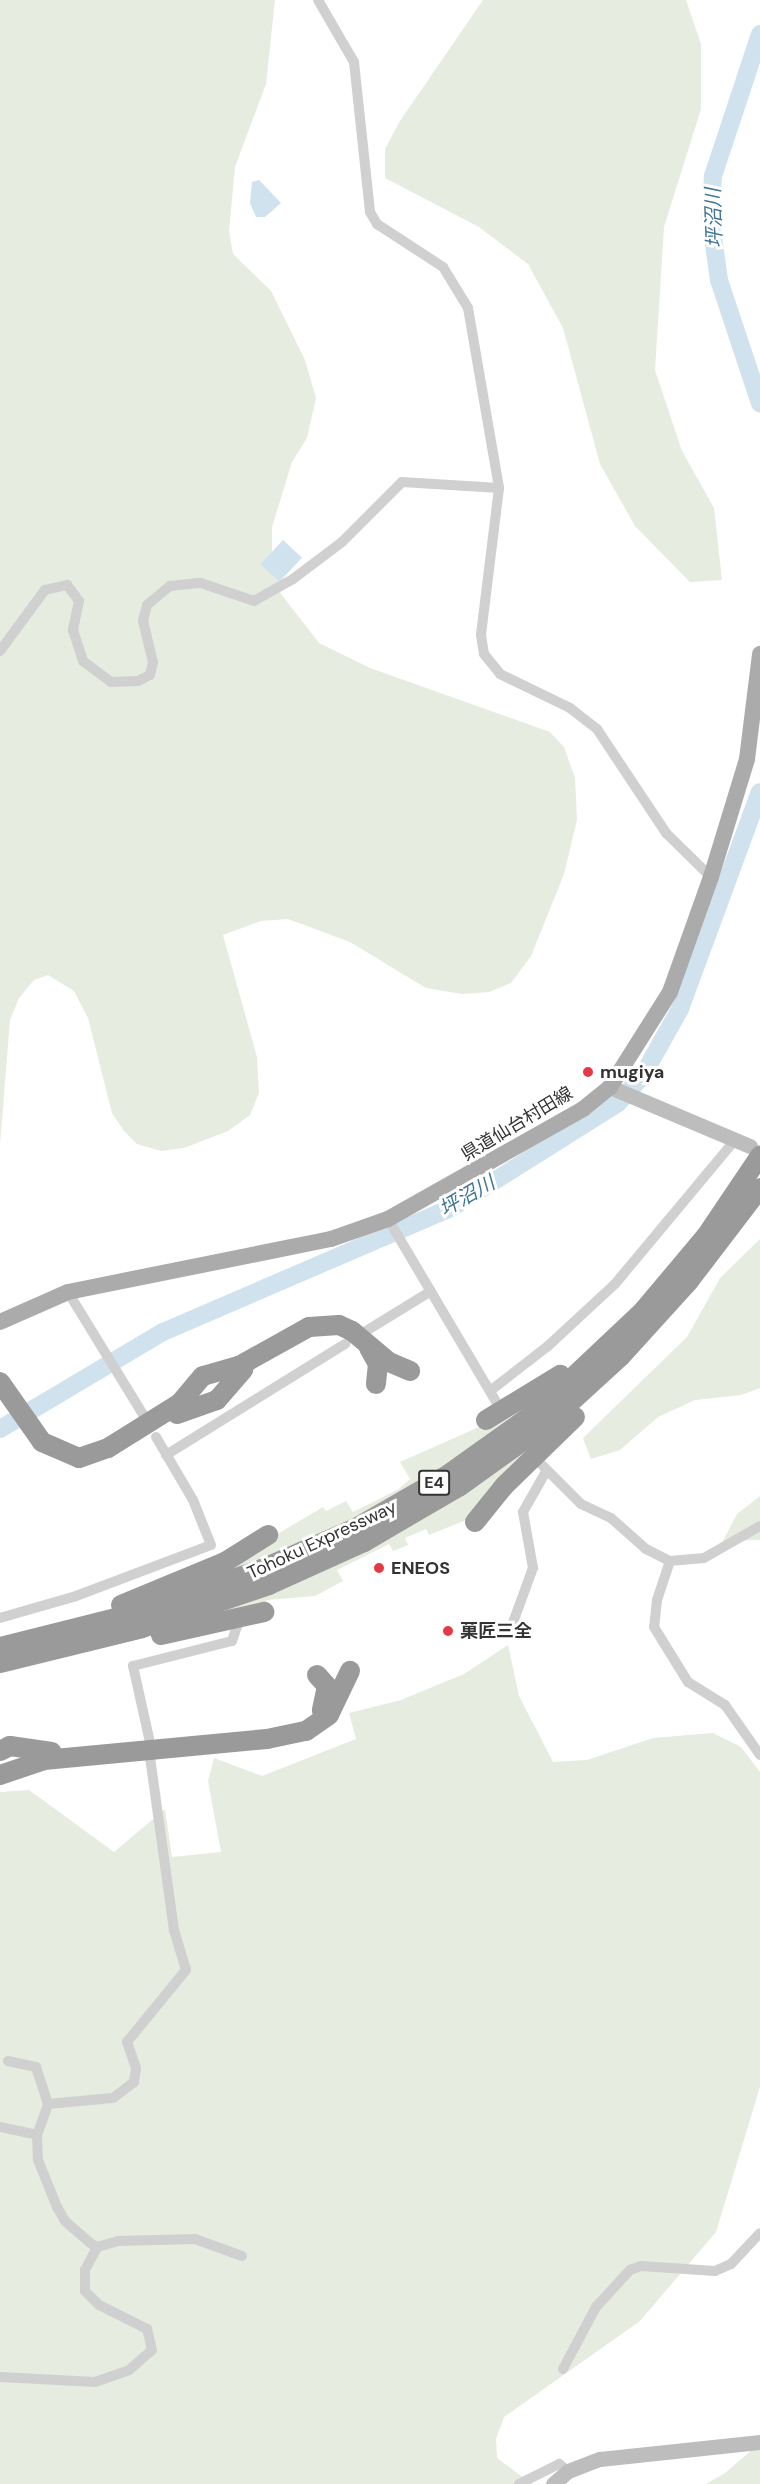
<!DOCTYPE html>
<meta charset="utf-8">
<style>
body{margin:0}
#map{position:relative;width:760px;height:2484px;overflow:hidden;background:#fff;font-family:"DM Sans","Noto Sans JP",sans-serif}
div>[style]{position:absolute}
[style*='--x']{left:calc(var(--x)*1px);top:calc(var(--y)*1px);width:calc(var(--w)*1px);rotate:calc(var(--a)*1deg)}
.green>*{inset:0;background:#e6ecdf}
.water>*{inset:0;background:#cfe2ee;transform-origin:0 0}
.river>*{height:18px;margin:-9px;padding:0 9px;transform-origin:9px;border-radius:9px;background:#cfe2ee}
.street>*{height:10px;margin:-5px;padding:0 5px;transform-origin:5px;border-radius:5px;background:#d0d0d0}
.secondary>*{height:15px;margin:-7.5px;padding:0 7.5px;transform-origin:7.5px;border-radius:7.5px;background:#bdbdbd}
.primary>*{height:16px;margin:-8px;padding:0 8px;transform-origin:8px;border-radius:8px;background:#ababab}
.highway>*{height:20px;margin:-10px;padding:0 10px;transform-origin:10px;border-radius:10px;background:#9a9a9a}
.dots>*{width:16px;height:16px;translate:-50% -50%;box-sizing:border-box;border:3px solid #fff;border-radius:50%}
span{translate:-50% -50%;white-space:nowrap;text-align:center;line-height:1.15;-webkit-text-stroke:6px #fff;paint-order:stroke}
.shield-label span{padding:2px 4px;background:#fff;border:2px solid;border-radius:4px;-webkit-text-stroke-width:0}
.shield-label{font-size:16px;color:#333;font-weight:700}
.poi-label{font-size:18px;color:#333;font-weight:700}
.left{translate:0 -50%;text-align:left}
.street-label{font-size:18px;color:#333}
.water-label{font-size:20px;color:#3f7597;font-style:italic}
</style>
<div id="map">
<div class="green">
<i style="clip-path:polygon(0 0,275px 0,266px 84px,235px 167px,229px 231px,233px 254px,271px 291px,305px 360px,316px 398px,307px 438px,292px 462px,272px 527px,272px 558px,281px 594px,319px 643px,370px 668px,550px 732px,564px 747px,575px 778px,577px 820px,564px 874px,531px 956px,511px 983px,489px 992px,462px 994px,426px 988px,350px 942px,288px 919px,261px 921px,223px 935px,257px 1057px,259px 1093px,250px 1115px,228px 1131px,184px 1148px,161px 1151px,137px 1144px,124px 1131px,112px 1113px,88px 1018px,74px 991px,48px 975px,34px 980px,19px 998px,10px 1020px,0 1145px)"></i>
<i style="clip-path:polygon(483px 0,686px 0,701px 44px,701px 109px,664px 227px,655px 370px,682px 451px,714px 508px,722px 580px,690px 582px,635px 526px,600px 464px,563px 328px,528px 264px,479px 227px,385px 178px,385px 149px,400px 121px)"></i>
<i style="clip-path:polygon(760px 1239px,760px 1388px,741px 1395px,695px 1400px,658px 1417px,620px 1450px,591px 1459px,583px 1438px,687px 1337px,720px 1278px)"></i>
<i style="clip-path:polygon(522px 1408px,440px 1470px,395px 1496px,326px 1533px,247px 1565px,205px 1577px,323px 1507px,326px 1511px,346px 1501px,353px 1512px,399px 1489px,410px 1479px,400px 1462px)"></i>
<i style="clip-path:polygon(537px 1443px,471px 1518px,429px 1535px,426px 1529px,405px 1538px,408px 1545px,393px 1551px,389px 1544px,337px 1570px,343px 1581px,315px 1596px,267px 1600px,263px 1607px,202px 1617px)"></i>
<i style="clip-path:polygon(760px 1496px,760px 1540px,723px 1541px,737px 1514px)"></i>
<i style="clip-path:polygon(508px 1645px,519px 1696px,553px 1762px,587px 1760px,653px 1738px,713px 1733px,741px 1747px,760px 1772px,760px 2087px,716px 2232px,640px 2321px,504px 2417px,496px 2439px,497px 2458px,532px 2484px,0 2484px,0 1792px,29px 1790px,114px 1852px,165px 1809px,172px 1857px,221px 1852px,208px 1781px,214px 1758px,262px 1776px,356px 1739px,349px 1713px,401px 1700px,464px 1674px)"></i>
<i style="clip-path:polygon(760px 2443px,760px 2484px,706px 2484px,725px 2473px)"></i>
</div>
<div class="water">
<i style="clip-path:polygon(259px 180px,281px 203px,265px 217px,256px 217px,250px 203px,252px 182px)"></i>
<i style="left:283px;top:540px;width:26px;height:33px;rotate:43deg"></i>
</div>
<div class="river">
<i style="--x:760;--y:34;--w:150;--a:108.3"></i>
<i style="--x:713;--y:176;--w:40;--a:94.3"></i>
<i style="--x:710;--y:216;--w:65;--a:82"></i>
<i style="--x:719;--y:280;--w:130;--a:71.6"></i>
<i style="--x:0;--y:1429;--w:190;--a:-30.8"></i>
<i style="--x:163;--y:1332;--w:316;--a:-23.3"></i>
<i style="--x:453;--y:1207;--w:195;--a:-32.2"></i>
<i style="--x:618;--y:1103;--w:38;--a:-48"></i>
<i style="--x:643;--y:1075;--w:76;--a:-60.7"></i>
<i style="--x:680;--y:1009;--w:231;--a:-69.8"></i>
</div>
<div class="street">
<i style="--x:318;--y:0;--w:72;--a:59.9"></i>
<i style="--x:354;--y:62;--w:151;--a:83.9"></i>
<i style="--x:370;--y:212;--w:14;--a:60"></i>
<i style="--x:377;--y:224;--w:79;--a:33.1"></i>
<i style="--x:443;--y:267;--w:48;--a:58.6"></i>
<i style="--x:468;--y:308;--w:183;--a:80.2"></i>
<i style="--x:499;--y:488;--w:148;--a:97"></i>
<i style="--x:481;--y:635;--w:19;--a:81"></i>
<i style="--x:484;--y:654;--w:26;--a:51"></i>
<i style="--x:500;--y:674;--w:78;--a:25.9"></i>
<i style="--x:570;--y:708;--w:34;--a:38"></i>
<i style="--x:597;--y:729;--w:125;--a:56.4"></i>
<i style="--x:666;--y:833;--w:63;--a:44.4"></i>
<i style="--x:0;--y:651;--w:76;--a:-53.6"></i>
<i style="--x:45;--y:590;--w:23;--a:-13"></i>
<i style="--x:67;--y:585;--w:20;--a:53"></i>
<i style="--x:79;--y:601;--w:30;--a:102"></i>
<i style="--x:73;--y:630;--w:33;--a:72"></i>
<i style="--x:83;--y:661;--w:35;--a:37"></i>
<i style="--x:111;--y:682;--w:27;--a:-2"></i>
<i style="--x:138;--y:681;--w:13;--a:-27"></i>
<i style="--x:150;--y:675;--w:13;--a:-77"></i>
<i style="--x:153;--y:662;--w:42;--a:-103.7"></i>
<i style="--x:143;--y:621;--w:16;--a:-76"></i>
<i style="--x:147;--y:605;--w:30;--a:-40"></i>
<i style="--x:170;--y:586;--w:31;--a:-6"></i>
<i style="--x:201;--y:583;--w:56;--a:18.8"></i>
<i style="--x:254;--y:601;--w:45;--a:-29.4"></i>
<i style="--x:293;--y:579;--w:61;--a:-37.1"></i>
<i style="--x:342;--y:542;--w:85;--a:-45"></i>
<i style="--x:402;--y:482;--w:97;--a:3.5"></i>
<i style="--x:388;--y:1219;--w:214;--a:59.4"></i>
<i style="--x:68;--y:1292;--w:145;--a:58.5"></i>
<i style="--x:366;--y:1331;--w:76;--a:-31.6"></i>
<i style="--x:490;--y:1391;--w:73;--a:-37.8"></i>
<i style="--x:548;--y:1346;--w:91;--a:-42.8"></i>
<i style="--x:615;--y:1284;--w:187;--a:-50.2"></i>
<i style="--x:166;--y:1455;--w:211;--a:-31.8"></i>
<i style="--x:540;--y:1463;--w:58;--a:45"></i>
<i style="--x:581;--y:1504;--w:33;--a:25"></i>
<i style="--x:611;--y:1518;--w:47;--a:41.5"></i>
<i style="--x:646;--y:1549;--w:27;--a:27"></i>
<i style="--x:670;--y:1561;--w:34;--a:-5"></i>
<i style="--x:704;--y:1558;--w:64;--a:-29.7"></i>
<i style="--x:670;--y:1561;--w:41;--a:108.4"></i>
<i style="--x:657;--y:1600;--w:27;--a:96"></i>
<i style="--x:654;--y:1627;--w:65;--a:58.3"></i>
<i style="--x:688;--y:1682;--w:44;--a:31.9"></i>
<i style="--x:725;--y:1705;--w:61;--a:55"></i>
<i style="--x:0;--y:1618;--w:79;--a:-16.1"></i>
<i style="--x:76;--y:1596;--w:144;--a:-20.7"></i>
<i style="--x:211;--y:1545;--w:48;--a:-111.8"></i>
<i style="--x:193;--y:1500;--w:73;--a:-120.4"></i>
<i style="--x:511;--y:1628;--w:64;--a:-69.9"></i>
<i style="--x:533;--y:1568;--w:57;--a:-100.1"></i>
<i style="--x:523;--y:1512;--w:48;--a:-60.3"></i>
<i style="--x:149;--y:1738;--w:74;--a:-102.5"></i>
<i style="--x:133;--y:1666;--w:102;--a:-14.2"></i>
<i style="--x:232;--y:1641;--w:18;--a:-71"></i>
<i style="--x:8;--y:2061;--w:29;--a:12"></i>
<i style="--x:36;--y:2067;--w:39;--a:72"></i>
<i style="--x:0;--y:2127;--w:38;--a:12"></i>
<i style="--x:37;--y:2135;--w:25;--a:88"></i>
<i style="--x:38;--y:2160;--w:51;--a:68"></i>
<i style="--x:57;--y:2207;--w:16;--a:60"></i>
<i style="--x:65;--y:2221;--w:33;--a:41"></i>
<i style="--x:90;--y:2243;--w:8;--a:30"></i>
<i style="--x:97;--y:2247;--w:22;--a:-16"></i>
<i style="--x:118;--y:2241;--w:77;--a:-1.5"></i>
<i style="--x:195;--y:2239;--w:50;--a:19.9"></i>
<i style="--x:37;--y:2135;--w:33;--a:-70"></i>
<i style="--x:48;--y:2104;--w:65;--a:-5.3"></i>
<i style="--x:113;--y:2098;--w:26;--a:-37"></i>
<i style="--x:134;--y:2082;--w:14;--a:-82"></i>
<i style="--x:136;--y:2068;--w:28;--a:-109"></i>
<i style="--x:127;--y:2042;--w:93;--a:-50.7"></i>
<i style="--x:186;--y:1970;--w:42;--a:-106.7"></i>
<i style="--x:174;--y:1930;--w:175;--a:-97.9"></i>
<i style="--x:563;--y:2369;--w:70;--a:-62"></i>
<i style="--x:596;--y:2307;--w:50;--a:-47.4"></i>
<i style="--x:630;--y:2270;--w:12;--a:-20"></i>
<i style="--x:641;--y:2266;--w:74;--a:3.9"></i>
<i style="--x:715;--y:2271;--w:17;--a:-24"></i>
<i style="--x:731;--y:2264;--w:42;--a:-46.9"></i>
<i style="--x:0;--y:2377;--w:95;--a:3"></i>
<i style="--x:95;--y:2382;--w:36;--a:-19"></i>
<i style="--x:129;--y:2370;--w:30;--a:-41"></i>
<i style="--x:152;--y:2350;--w:22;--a:-103"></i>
<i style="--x:147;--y:2329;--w:54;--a:-153.4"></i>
<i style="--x:99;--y:2305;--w:20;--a:-135"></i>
<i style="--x:85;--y:2291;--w:21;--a:-90"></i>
<i style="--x:85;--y:2270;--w:26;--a:-62"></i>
<i style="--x:519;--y:2484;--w:45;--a:-26.6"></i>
<i style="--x:559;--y:2464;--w:11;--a:38"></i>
</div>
<div class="secondary">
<i style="--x:610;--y:1087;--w:152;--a:22.9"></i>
<i style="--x:553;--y:2484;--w:20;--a:-41"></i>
<i style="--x:568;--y:2471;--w:34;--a:-21"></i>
<i style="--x:600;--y:2459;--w:161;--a:-6.1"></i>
</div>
<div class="primary">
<i style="--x:0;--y:1322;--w:74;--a:-23.8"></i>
<i style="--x:68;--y:1292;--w:268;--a:-11.4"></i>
<i style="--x:331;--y:1239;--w:60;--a:-19.3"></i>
<i style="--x:388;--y:1219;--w:224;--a:-29.4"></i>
<i style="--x:583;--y:1109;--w:35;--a:-39"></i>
<i style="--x:610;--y:1087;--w:112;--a:-57.7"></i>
<i style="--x:670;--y:992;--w:122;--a:-70.4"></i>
<i style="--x:711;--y:877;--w:123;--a:-73"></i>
<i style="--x:747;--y:759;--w:106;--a:-82.9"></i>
</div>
<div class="highway">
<i style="--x:369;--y:1348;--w:18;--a:61"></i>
<i style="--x:378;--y:1364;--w:20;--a:96"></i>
<i style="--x:0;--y:1382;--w:73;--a:55"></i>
<i style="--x:42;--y:1442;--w:40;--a:23.4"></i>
<i style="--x:79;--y:1458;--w:31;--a:-19"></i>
<i style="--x:108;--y:1448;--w:85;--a:-32"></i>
<i style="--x:180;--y:1403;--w:35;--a:-50"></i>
<i style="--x:203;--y:1376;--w:37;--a:-16"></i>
<i style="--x:239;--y:1366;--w:80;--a:-29.1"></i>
<i style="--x:309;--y:1327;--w:30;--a:-4"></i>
<i style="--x:339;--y:1325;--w:14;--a:25"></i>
<i style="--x:352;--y:1331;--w:48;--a:40"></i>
<i style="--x:389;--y:1362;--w:23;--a:23"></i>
<i style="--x:177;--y:1414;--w:42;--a:-19.3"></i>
<i style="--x:217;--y:1400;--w:40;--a:-49"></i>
<i style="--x:486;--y:1420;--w:87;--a:-31.3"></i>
<i style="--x:475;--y:1522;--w:46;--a:-51.1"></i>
<i style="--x:504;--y:1486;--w:99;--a:-44.2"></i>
<i style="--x:121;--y:1605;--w:113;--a:-22.5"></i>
<i style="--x:225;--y:1562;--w:51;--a:-32.1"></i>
<i style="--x:161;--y:1635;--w:106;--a:-12.6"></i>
<i style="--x:0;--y:1647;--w:139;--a:-14.1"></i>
<i style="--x:135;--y:1613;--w:134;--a:-19.1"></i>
<i style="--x:262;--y:1569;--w:103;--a:-23.6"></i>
<i style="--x:356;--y:1528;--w:108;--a:-30.1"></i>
<i style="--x:449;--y:1474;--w:108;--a:-35.6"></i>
<i style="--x:537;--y:1411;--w:146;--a:-43.3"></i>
<i style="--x:643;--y:1311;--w:98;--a:-50"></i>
<i style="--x:706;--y:1236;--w:97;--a:-56"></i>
<i style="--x:0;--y:1663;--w:146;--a:-13.8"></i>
<i style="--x:142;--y:1628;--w:134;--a:-18.7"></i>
<i style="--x:269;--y:1585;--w:104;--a:-24.4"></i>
<i style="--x:364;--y:1542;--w:111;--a:-30.3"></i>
<i style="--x:460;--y:1486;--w:108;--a:-35.6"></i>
<i style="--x:548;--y:1423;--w:99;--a:-42.5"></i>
<i style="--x:621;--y:1356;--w:101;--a:-47.8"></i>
<i style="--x:689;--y:1281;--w:117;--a:-52.6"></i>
<i style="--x:317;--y:1675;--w:15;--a:48"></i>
<i style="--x:327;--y:1686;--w:25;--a:102"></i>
<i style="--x:0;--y:1751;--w:11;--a:-27"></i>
<i style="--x:10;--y:1746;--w:42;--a:8.1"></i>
<i style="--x:0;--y:1775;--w:46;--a:-18.8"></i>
<i style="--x:44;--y:1760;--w:224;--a:-5.4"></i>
<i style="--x:267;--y:1739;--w:40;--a:-12"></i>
<i style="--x:306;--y:1731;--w:28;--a:-35"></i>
<i style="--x:329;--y:1715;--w:49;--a:-64.5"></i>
</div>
<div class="dots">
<i style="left:588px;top:1072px;background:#e63946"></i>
<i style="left:379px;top:1568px;background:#e63946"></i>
<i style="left:448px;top:1631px;background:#e63946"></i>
</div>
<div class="shield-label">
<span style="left:434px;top:1483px">E4</span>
</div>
<div class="poi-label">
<span class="left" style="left:600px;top:1072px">mugiya</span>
<span class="left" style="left:391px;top:1568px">ENEOS</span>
<span class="left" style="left:460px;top:1631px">菓匠三全</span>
</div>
<div class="street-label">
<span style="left:517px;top:1124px;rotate:-31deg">県道仙台村田線</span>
<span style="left:322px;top:1540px;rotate:-25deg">Tohoku Expressway</span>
</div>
<div class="water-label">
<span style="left:714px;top:218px;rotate:-92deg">坪沼川</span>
<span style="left:467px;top:1196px;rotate:-30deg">坪沼川</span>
</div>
</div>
